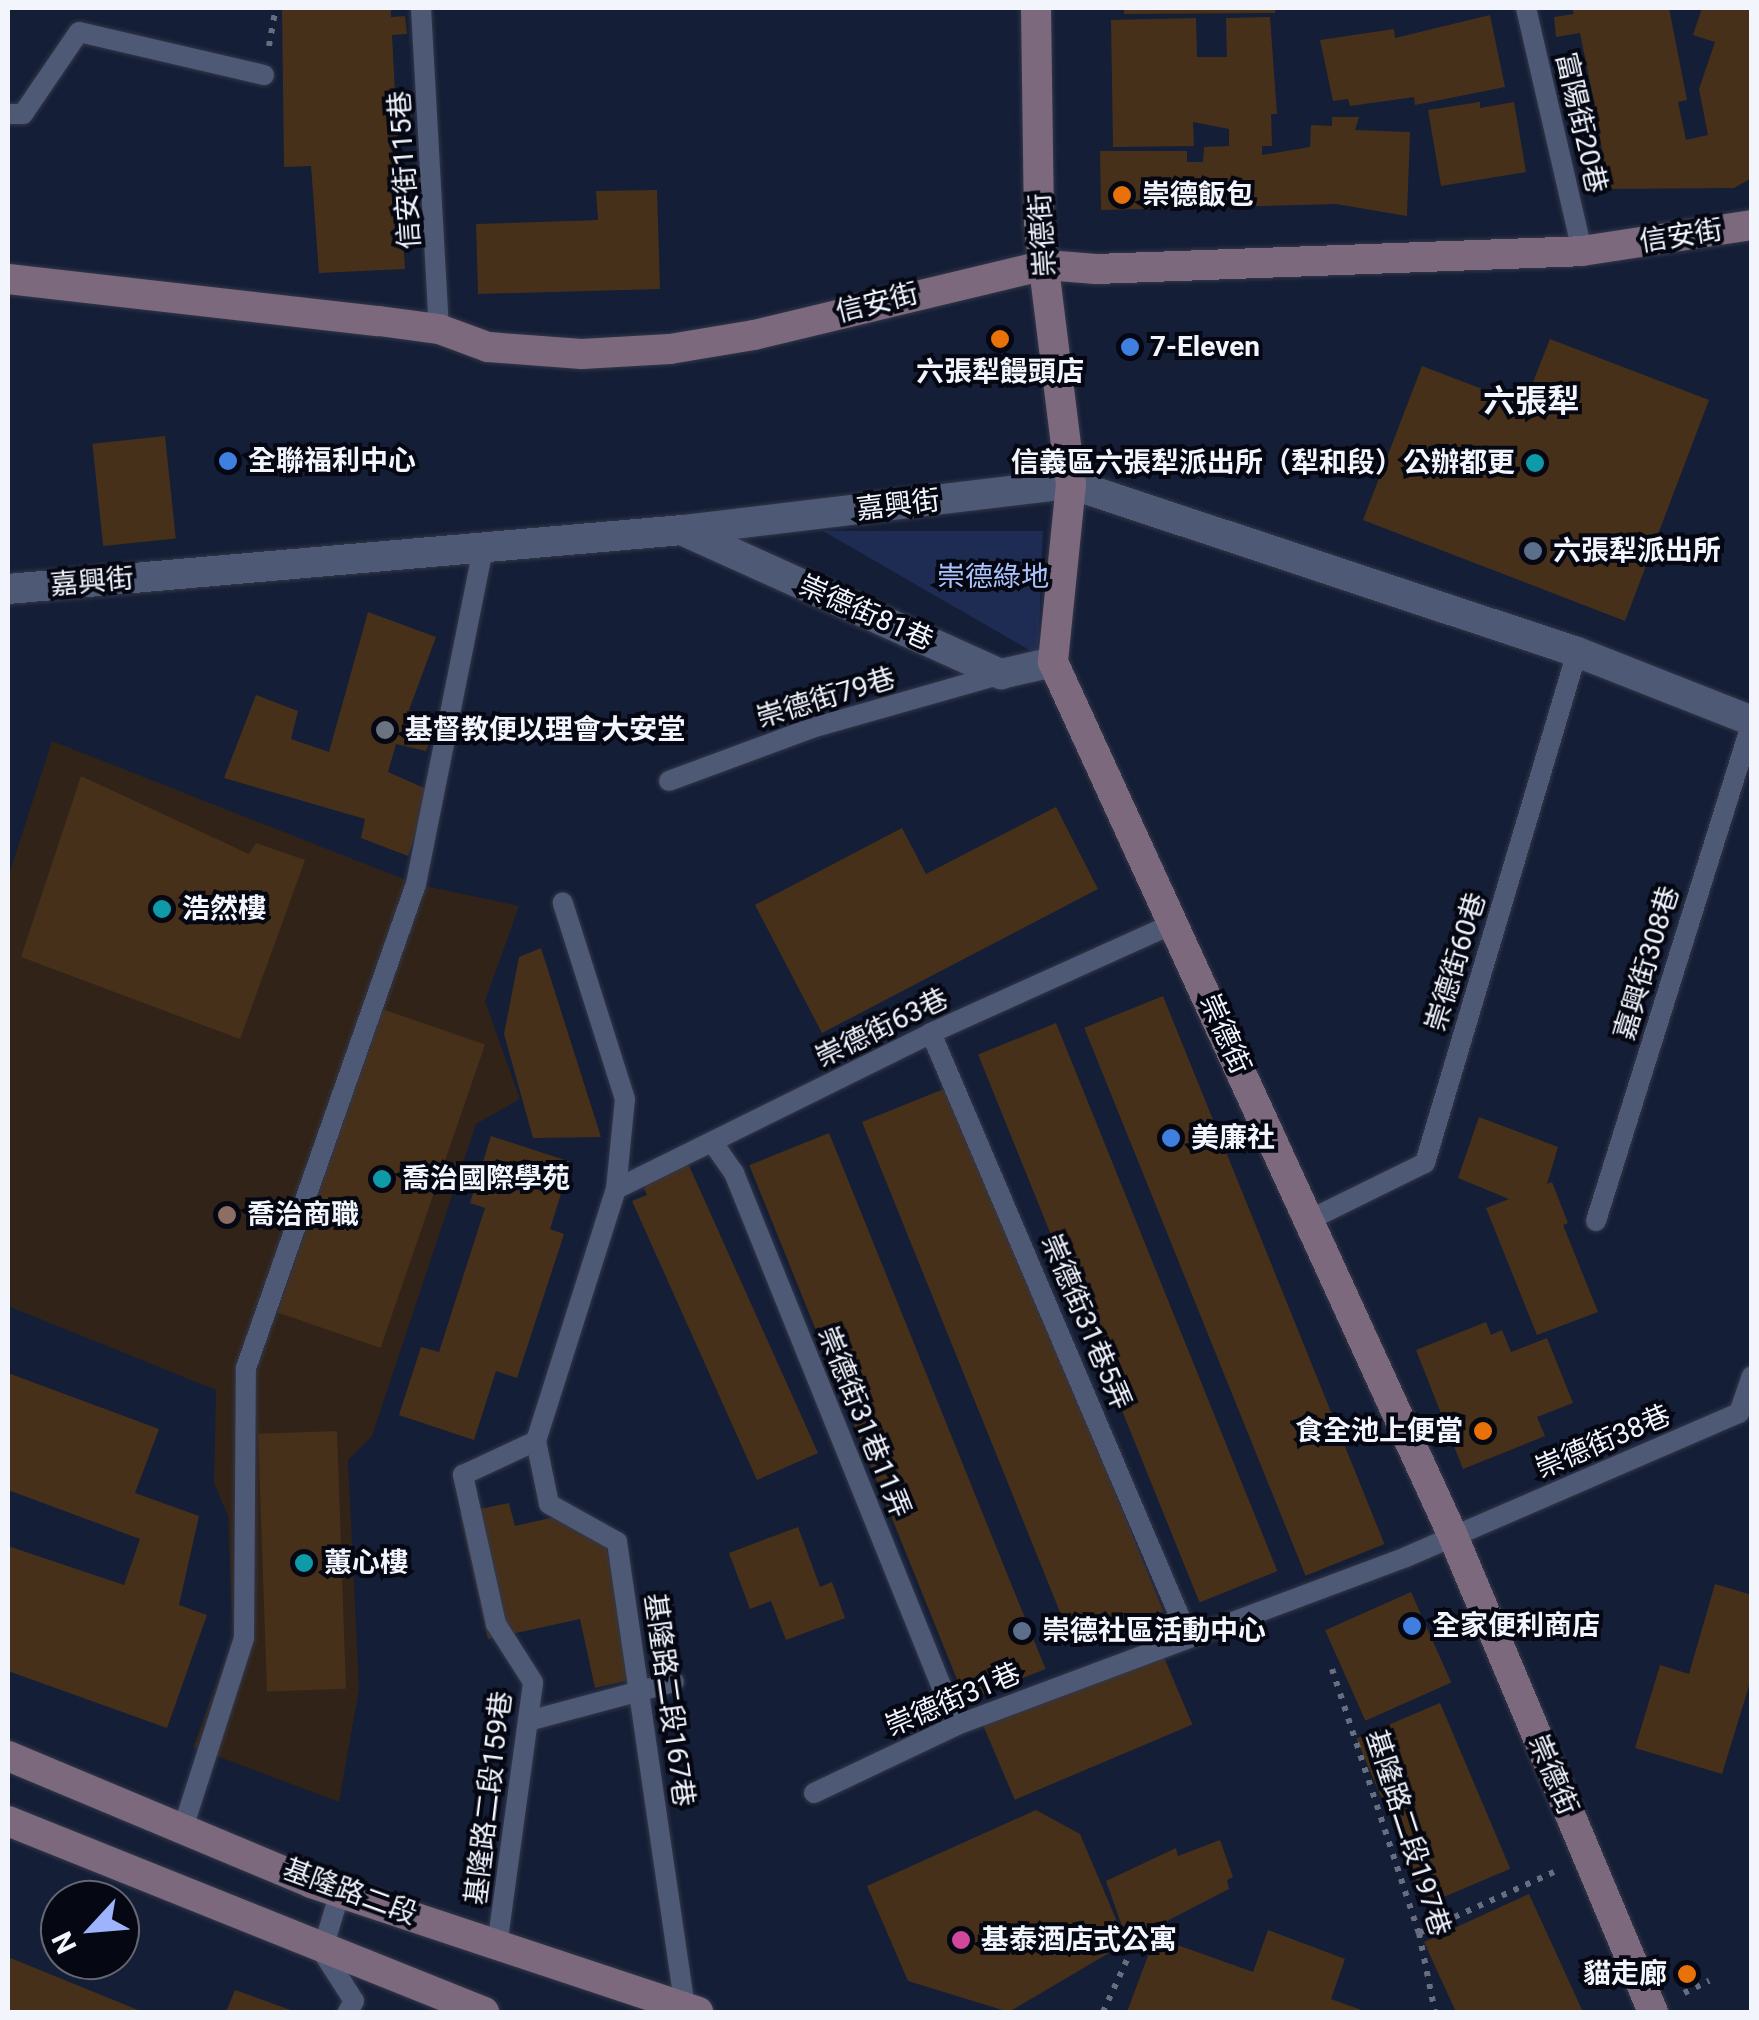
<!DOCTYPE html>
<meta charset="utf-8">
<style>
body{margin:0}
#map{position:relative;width:1759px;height:2020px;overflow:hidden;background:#141e36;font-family:Roboto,"Noto Sans TC",sans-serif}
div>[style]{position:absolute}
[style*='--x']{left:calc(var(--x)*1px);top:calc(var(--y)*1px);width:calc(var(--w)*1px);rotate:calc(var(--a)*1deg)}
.education>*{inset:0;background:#312317}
.green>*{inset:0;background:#1e2c54}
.building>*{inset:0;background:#473019;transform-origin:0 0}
.path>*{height:6px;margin-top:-3px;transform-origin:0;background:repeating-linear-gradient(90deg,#666e7f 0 5px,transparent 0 13px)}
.roads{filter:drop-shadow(0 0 2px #333749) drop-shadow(0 0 2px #333749)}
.lane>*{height:20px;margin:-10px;padding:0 10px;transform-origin:10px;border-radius:10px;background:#4e5976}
.street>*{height:30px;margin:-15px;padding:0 15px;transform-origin:15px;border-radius:15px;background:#4e5976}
.secondary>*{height:30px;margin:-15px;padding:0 15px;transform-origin:15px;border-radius:15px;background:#7c697e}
.dots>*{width:28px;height:28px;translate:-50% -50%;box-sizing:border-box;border:5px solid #050813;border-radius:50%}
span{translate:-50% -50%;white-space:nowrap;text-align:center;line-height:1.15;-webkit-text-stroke:8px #050813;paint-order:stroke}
.street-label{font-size:28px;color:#f2f5fc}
.poi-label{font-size:28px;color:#f2f5fc;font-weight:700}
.left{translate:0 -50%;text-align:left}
.right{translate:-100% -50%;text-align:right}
.park-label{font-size:28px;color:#abc3fb}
.quarter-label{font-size:32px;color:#f2f5fc;font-weight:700}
.frame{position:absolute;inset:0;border:10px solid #f2f5fc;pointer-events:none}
.north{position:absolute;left:40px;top:1880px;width:100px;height:100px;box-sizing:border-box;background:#050813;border:2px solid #646770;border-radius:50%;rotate:244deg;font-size:28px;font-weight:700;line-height:40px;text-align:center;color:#f2f5fc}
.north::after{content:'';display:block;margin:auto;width:35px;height:45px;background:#9db4fd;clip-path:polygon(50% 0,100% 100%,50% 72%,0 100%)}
</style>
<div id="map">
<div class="education">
<i style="clip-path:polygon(52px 741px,416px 884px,519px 906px,485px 1001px,520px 1099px,476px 1124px,372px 1436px,348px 1460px,359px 1689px,339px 1802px,193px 1747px,233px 1639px,228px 1516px,214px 1483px,216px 1390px,8px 1306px,8px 878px)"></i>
</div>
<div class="green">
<i style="clip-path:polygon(823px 531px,1043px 531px,1038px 655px)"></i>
</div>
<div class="building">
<i style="clip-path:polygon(282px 8px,391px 8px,391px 17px,405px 16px,407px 34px,392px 35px,396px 112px,411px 111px,413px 128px,397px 130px,401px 204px,417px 202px,418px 221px,402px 221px,405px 269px,319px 273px,311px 166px,284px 167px)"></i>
<i style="clip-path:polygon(1124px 8px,1275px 8px,1275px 13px,1124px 14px)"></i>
<i style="clip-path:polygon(1572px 8px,1669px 8px,1687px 100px,1678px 102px,1686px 140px,1708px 135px,1699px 89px,1715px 42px,1693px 35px,1702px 8px,1752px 8px,1752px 178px,1734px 188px,1598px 189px,1594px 159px,1603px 156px,1598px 128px,1576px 132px,1572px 111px,1595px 107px,1580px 33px,1556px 37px,1554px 17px,1574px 14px)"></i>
<i style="clip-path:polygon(1490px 15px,1505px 87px,1415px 105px,1414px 97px,1350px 106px,1348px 99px,1333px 101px,1320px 40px,1394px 29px,1395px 38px)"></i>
<i style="clip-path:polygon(1270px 17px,1277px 114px,1271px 114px,1272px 146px,1262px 146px,1262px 155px,1310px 147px,1311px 125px,1332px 126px,1332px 117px,1359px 117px,1355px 130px,1410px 132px,1407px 216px,1336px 204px,1101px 210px,1100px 151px,1187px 151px,1187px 162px,1203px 162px,1204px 147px,1229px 146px,1229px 129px,1193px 122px,1194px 146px,1113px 147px,1111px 20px,1196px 18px,1197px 57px,1227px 57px,1226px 18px)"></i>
<i style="clip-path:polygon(1480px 102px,1480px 108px,1514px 102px,1526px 172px,1441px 186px,1428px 110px)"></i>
<i style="clip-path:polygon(657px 190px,660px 289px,478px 294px,476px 224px,598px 220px,596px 191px)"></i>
<i style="clip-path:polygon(1550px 339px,1709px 400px,1625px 621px,1363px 520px,1422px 366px,1524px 405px)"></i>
<i style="left:165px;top:436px;width:103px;height:73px;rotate:84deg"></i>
<i style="clip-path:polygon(368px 612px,436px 637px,409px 710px,438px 721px,426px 751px,396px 744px,388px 772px,431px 791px,408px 856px,361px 838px,365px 819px,224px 778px,256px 695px,298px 711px,291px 739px,329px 752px)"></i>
<i style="clip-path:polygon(81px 776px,249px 854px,256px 843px,305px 860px,240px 1039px,21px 957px)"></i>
<i style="clip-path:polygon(1056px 807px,1098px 889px,822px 1033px,755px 905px,902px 828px,926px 874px)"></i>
<i style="clip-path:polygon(541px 948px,601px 1137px,533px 1138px,504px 1034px,519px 957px)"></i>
<i style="left:1163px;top:996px;width:591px;height:85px;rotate:68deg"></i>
<i style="left:382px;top:1009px;width:109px;height:321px;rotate:19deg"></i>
<i style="left:1056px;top:1023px;width:591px;height:84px;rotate:68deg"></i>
<i style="left:951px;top:1086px;width:567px;height:96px;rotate:68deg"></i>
<i style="clip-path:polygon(1479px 1117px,1558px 1147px,1547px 1184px,1552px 1182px,1568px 1223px,1563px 1225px,1598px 1312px,1537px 1335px,1486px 1208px,1509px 1199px,1458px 1178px)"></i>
<i style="left:829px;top:1133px;width:578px;height:86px;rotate:68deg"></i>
<i style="clip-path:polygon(491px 1136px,571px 1162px,550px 1229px,564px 1234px,517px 1378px,496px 1371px,474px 1440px,399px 1415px,421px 1347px,439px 1352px,485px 1208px,470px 1203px)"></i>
<i style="clip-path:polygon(682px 1150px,818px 1453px,757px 1480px,632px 1201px,647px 1195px,636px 1171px)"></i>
<i style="clip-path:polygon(1486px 1322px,1491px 1335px,1502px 1330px,1511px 1352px,1547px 1338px,1573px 1403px,1537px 1417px,1545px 1436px,1463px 1469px,1416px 1350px)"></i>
<i style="clip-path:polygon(8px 1373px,159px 1429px,135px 1493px,199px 1516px,179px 1605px,207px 1615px,167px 1728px,8px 1671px,8px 1546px,124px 1585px,140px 1539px,8px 1490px)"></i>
<i style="left:337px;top:1431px;width:258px;height:79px;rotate:88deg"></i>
<i style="clip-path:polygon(509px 1503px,515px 1526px,581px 1511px,601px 1523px,635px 1679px,595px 1688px,580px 1619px,488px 1639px,460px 1513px)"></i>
<i style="clip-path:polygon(798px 1527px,820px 1587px,832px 1582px,845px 1618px,786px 1640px,771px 1601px,750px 1609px,729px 1553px)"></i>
<i style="clip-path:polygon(1715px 1584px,1752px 1595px,1752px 1676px,1722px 1774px,1635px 1748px,1660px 1665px,1689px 1674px)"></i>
<i style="left:1411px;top:1592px;width:99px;height:94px;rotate:66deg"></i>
<i style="left:1160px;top:1648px;width:83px;height:193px;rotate:67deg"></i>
<i style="left:1440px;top:1703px;width:180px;height:91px;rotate:67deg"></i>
<i style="clip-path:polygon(1036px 1810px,1080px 1834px,1126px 1943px,1009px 2012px,908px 1981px,867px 1886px)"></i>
<i style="clip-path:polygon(1220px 1840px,1233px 1877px,1227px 1880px,1229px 1889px,1167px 1921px,1170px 1929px,1128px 1943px,1106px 1881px,1176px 1848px,1178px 1856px)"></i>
<i style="clip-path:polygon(1529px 1894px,1583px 2012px,1456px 2012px,1424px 1942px)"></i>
<i style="clip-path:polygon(1268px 1930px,1345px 1959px,1331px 1999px,1367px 2012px,1127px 2012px,1155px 1937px,1253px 1972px)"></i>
<i style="clip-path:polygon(8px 1957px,143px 2012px,8px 2012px)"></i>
<i style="clip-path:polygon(235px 1990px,296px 2012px,226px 2012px)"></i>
</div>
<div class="path">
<i style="--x:269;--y:46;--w:39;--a:-80"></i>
<i style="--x:1332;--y:1669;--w:278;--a:71.8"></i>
<i style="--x:1419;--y:1933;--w:81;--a:78.6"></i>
<i style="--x:1419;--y:1933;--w:148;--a:-24.3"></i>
<i style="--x:1684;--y:1993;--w:28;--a:-26"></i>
<i style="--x:1103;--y:2012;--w:65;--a:-65.4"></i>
</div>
<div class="roads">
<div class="lane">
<i style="--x:421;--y:8;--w:322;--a:86.8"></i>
<i style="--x:1526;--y:8;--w:249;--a:77"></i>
<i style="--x:8;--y:114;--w:15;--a:0"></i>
<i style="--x:23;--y:114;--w:99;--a:-55.7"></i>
<i style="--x:79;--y:32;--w:190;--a:13.1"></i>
<i style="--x:669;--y:781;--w:153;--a:-20.3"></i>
<i style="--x:812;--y:728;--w:197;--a:-15.9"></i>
<i style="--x:931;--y:1033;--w:653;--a:66.93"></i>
<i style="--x:713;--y:1143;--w:37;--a:55"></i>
<i style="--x:734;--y:1173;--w:595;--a:68"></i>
<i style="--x:616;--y:1189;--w:352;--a:-26.3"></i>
<i style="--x:931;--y:1033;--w:268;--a:-24.3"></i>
<i style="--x:1309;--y:1220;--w:129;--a:-26.2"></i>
<i style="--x:1425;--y:1163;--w:533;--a:-73.43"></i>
<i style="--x:1596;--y:1221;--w:523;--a:-72.64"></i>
<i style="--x:536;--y:1441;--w:64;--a:78.3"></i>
<i style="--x:549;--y:1504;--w:78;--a:29.2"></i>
<i style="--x:617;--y:1542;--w:470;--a:81.7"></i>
<i style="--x:528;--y:1721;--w:151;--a:-15"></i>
<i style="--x:814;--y:1793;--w:158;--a:-25.4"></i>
<i style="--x:957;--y:1725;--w:479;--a:-20.5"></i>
<i style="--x:1406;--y:1557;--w:363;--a:-23.4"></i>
<i style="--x:1739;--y:1413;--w:39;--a:-71"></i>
<i style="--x:184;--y:1825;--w:196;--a:-72.2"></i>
<i style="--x:244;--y:1638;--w:270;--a:-89.6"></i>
<i style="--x:246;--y:1368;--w:513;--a:-70.65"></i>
<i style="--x:416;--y:884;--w:342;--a:-78.7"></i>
<i style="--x:341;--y:1889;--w:65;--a:107"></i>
<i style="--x:322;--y:1951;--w:59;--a:57.4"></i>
<i style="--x:354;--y:2001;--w:13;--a:119"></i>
<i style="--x:497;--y:1946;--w:266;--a:-82.2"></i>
<i style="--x:533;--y:1682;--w:69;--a:-122.5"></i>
<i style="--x:496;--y:1624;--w:153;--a:-102.5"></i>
<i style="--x:463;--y:1475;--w:81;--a:-25"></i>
<i style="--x:536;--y:1441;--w:264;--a:-72.4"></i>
<i style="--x:616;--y:1189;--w:90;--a:-84.3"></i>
<i style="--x:625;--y:1099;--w:206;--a:-107.6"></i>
</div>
<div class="street">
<i style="--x:686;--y:532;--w:346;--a:24.3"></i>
<i style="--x:1001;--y:674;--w:53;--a:-13"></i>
<i style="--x:8;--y:589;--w:678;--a:-5"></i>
<i style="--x:683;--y:530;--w:391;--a:-6.8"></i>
<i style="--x:1071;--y:484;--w:533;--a:18.37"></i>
<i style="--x:1577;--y:652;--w:188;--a:21.5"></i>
</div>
<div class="secondary">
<i style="--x:1036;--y:8;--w:220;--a:89.2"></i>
<i style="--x:1039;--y:228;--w:258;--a:82.9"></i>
<i style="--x:1071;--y:484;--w:179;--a:95.8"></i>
<i style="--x:1053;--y:662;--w:961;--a:65.41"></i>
<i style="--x:1453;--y:1536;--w:516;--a:67.21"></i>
<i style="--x:8;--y:279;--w:373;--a:6.5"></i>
<i style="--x:379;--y:321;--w:61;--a:7.6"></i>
<i style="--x:439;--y:329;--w:52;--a:20.2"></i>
<i style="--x:488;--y:347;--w:94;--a:4.3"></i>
<i style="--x:582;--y:354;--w:88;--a:-3.3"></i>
<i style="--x:670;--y:349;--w:85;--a:-9.5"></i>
<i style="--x:754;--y:335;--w:300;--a:-13.5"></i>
<i style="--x:1046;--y:265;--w:50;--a:4.6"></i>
<i style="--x:1096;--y:269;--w:486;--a:-2.1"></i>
<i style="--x:1582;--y:251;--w:172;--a:-8.7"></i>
<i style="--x:8;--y:1756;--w:329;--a:22.7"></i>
<i style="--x:311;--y:1883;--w:408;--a:18.4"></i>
<i style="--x:8;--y:1821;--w:513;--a:21.86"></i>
</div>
</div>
<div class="dots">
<i style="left:1122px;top:195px;background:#e8710a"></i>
<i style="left:1000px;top:339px;background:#e8710a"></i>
<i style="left:1130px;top:347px;background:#3f7fe0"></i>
<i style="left:228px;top:461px;background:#3f7fe0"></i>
<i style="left:1535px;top:463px;background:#0f9aa8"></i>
<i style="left:1533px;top:551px;background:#5c6f8a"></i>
<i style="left:385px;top:730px;background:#6b7280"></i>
<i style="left:162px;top:909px;background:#0f9aa8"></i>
<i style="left:1171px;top:1138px;background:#3f7fe0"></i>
<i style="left:382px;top:1179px;background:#0f9aa8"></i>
<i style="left:227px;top:1215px;background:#8d6e63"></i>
<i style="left:1483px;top:1431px;background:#e8710a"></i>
<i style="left:304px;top:1563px;background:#0f9aa8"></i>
<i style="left:1412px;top:1626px;background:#3f7fe0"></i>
<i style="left:1022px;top:1631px;background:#5c6f8a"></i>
<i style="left:961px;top:1940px;background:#d1479c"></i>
<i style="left:1687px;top:1974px;background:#e8710a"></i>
</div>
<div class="street-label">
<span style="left:1581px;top:123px;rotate:77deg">富陽街20巷</span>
<span style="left:405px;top:170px;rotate:-94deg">信安街115巷</span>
<span style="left:1043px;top:235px;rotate:-94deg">崇德街</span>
<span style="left:1681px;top:236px;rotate:-9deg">信安街</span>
<span style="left:877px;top:303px;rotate:-14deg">信安街</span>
<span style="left:898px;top:505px;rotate:-7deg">嘉興街</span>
<span style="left:92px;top:582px;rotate:-5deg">嘉興街</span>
<span style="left:866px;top:613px;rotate:24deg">崇德街81巷</span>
<span style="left:826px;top:698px;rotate:-17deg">崇德街79巷</span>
<span style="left:1456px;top:962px;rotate:-73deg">崇德街60巷</span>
<span style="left:1647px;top:963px;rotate:-73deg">嘉興街308巷</span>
<span style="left:882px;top:1028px;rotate:-26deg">崇德街63巷</span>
<span style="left:1225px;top:1034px;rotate:66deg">崇德街</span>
<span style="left:1086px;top:1322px;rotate:67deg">崇德街31巷5弄</span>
<span style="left:864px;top:1422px;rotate:68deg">崇德街31巷11弄</span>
<span style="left:1603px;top:1442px;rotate:-23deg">崇德街38巷</span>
<span style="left:669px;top:1700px;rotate:82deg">基隆路二段167巷</span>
<span style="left:953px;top:1700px;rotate:-23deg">崇德街31巷</span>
<span style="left:1553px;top:1775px;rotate:67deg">崇德街</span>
<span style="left:489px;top:1798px;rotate:-83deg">基隆路二段159巷</span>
<span style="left:1408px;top:1833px;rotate:72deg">基隆路二段197巷</span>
<span style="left:350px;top:1892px;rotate:20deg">基隆路二段</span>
</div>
<div class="poi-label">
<span class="left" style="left:1142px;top:195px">崇德飯包</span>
<span class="left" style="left:1150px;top:347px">7-Eleven</span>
<span style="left:1000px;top:372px">六張犁饅頭店</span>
<span class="left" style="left:248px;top:461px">全聯福利中心</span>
<span class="right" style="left:1515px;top:463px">信義區六張犁派出所（犁和段）公辦都更</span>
<span class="left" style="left:1553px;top:551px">六張犁派出所</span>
<span class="left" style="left:405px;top:730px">基督教便以理會大安堂</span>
<span class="left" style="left:182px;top:909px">浩然樓</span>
<span class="left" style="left:1191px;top:1138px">美廉社</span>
<span class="left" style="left:402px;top:1179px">喬治國際學苑</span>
<span class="left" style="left:247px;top:1215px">喬治商職</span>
<span class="right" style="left:1463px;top:1431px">食全池上便當</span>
<span class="left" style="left:324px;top:1563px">蕙心樓</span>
<span class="left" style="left:1432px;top:1626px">全家便利商店</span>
<span class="left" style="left:1042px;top:1631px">崇德社區活動中心</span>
<span class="left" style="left:981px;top:1940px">基泰酒店式公寓</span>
<span class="right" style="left:1667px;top:1974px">貓走廊</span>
</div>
<div class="park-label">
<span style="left:993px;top:577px">崇德綠地</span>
</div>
<div class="quarter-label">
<span style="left:1531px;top:401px">六張犁</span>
</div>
<div class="frame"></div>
<div class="north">N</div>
</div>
